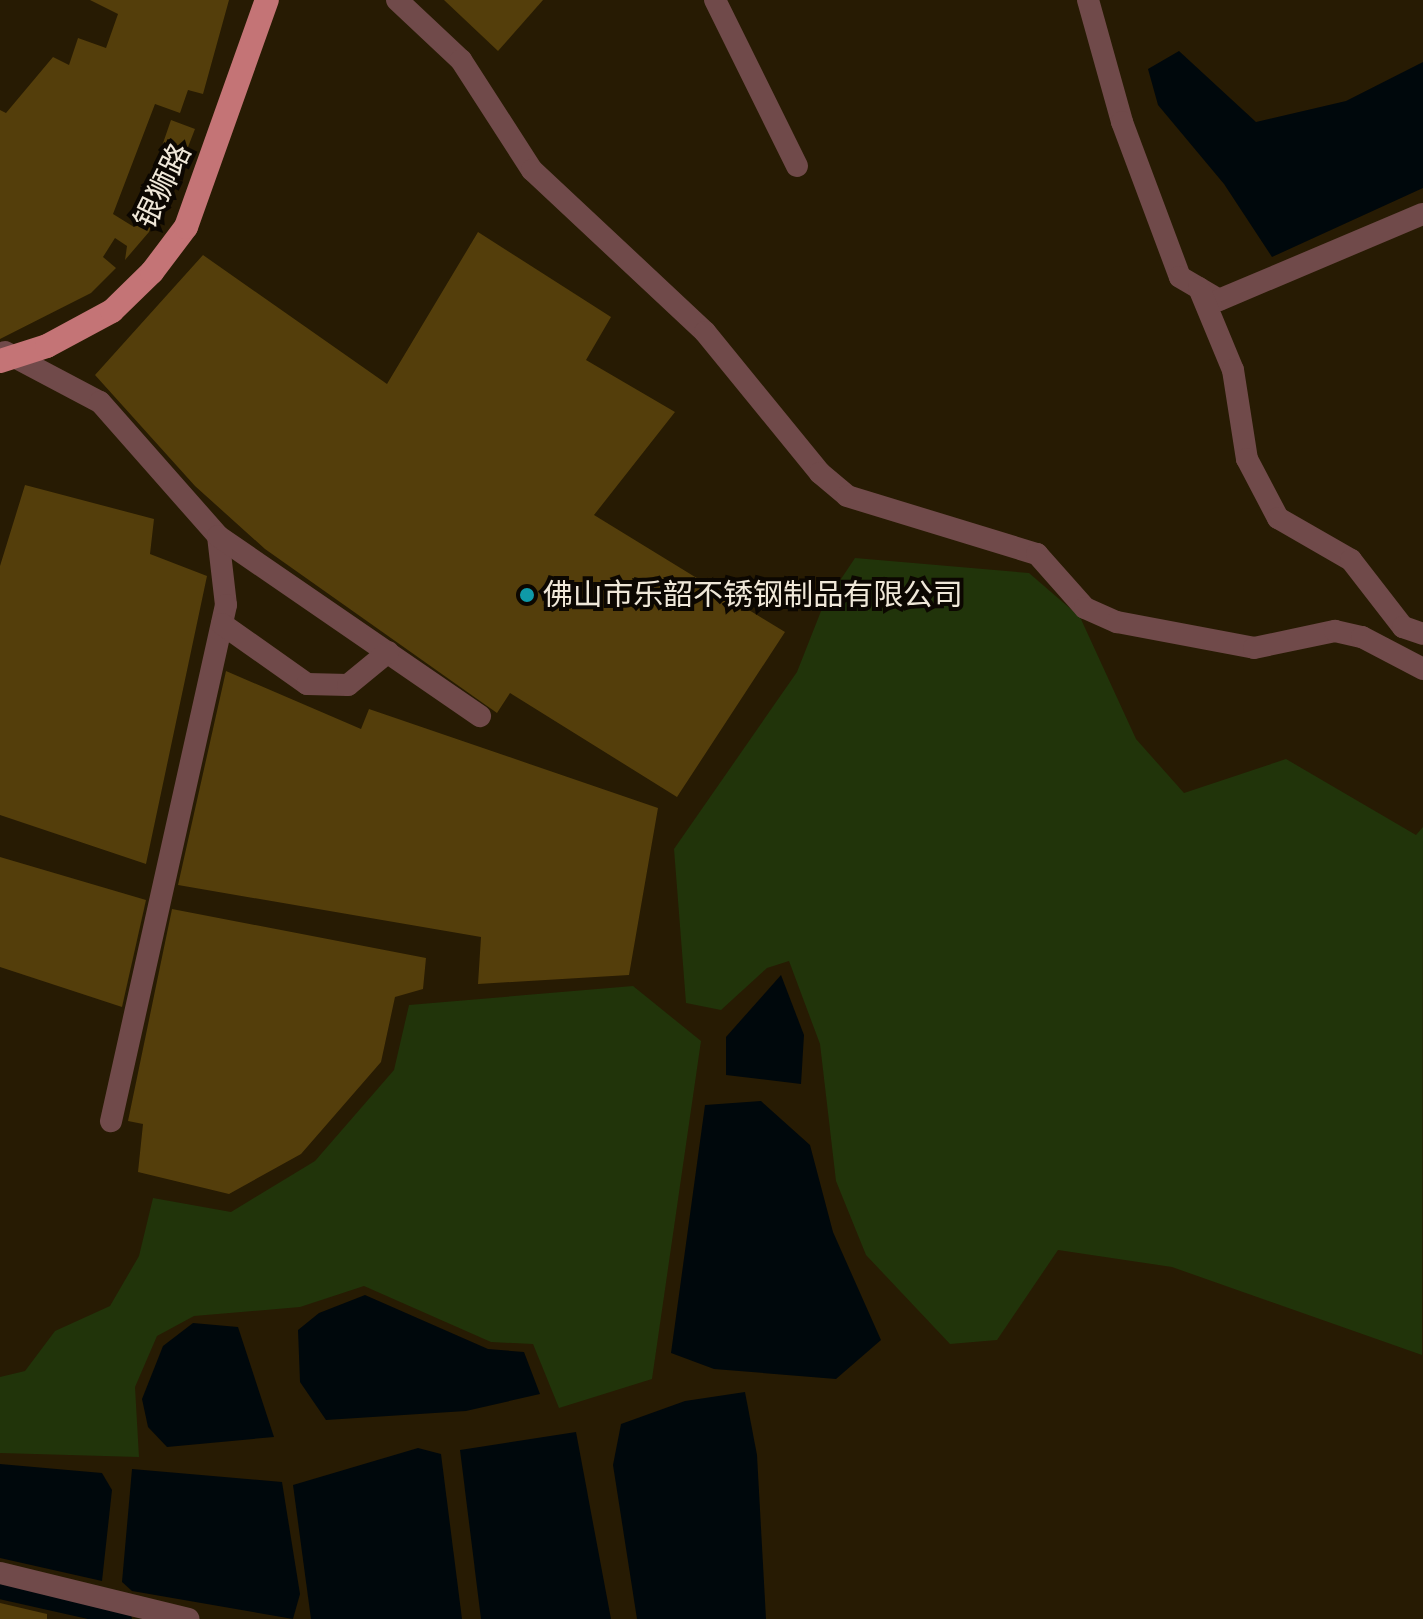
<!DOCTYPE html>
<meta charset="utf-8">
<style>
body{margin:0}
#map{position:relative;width:1423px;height:1619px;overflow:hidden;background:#271b03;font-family:Karla,"Noto Sans SC",sans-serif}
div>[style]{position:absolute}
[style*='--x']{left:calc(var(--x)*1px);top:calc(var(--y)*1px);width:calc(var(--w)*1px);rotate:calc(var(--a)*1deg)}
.green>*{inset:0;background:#21340a}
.water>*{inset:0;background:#00080c}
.canal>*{height:16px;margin:-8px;padding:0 8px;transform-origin:8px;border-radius:8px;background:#00080c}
.building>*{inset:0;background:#543e0b}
.minor>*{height:22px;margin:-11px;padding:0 11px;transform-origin:11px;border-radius:11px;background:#704a4a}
.major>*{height:24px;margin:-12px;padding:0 12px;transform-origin:12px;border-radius:12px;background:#c47476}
.dots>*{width:22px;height:22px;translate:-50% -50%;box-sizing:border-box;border:4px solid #0c0701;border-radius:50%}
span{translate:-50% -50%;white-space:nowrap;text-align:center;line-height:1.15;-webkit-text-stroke:8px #0c0701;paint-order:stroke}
.street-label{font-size:30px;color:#efe7d8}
.poi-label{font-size:30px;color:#efe7d8}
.left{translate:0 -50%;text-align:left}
</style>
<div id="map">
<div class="green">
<i style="clip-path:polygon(855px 558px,1029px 573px,1080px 617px,1136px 739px,1184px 793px,1286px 759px,1416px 835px,1423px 827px,1422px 1355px,1172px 1267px,1058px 1250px,997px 1340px,950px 1344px,866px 1255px,836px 1181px,820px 1044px,789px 961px,767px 968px,721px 1010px,686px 1003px,674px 849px,797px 672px,823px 606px)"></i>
<i style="clip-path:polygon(633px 986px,701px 1041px,652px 1379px,559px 1408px,533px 1344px,491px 1342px,364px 1286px,300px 1307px,194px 1316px,157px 1336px,135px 1387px,139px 1457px,0 1453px,0 1377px,25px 1371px,55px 1331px,110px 1306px,139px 1256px,153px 1198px,231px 1212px,315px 1161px,394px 1070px,409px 1005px)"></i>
</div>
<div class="water">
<i style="clip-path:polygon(1179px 51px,1256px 122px,1346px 101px,1423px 62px,1423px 188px,1272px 257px,1224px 184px,1158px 105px,1148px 69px)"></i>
<i style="clip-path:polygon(781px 975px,804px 1035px,801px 1084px,726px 1075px,726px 1037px)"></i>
<i style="clip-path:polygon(761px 1101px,810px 1145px,833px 1232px,881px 1340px,836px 1379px,714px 1369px,671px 1353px,705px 1105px)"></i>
<i style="clip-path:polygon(365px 1295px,488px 1349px,524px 1352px,540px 1394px,466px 1411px,326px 1420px,300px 1382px,298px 1330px,319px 1313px)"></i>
<i style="clip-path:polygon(193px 1323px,238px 1327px,274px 1437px,167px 1447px,148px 1427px,142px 1399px,163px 1346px)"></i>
<i style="clip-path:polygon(745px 1392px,757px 1455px,766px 1619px,637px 1619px,613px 1465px,621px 1424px,685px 1401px)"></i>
<i style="clip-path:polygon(576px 1432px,611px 1619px,481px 1619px,460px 1450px)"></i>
<i style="clip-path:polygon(418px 1448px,441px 1454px,462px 1619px,311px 1619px,293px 1485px)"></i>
<i style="clip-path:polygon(0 1464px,102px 1473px,112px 1490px,102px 1581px,0 1558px)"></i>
<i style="clip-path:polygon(132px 1469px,282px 1482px,300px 1594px,293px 1619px,132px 1591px,122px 1582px)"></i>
</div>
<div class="canal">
<i style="--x:0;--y:1591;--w:127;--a:12.7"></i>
</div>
<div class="building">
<i style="clip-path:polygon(90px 0,229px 0,203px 94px,188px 90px,180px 113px,155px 104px,113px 214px,134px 227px,171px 120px,195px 129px,176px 178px,169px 176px,149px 232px,125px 260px,127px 246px,115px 238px,103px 257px,116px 268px,91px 293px,0 339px,0 110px,6px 113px,53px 57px,69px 65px,78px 38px,106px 48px,118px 14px)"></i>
<i style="clip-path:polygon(444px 0,543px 0,498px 51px)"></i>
<i style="clip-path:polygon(478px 232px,611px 317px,586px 360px,675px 412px,594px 515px,785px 632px,677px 797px,510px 693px,497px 713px,265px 549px,195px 486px,95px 375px,203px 255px,387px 384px)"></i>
<i style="clip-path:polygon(25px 485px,154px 519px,150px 554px,207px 576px,146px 864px,0 815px,0 566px)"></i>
<i style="clip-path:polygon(226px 671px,361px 729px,369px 709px,658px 808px,629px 975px,478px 984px,481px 937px,178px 885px)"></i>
<i style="clip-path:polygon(0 857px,146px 900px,122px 1007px,0 967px)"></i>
<i style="clip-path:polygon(172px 909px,426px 958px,423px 989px,395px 997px,381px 1062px,301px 1154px,229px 1194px,138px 1172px,143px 1124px,128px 1121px)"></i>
<i style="clip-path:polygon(0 1603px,47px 1614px,47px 1619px,0 1619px)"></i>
</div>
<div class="minor">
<i style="--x:397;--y:0;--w:88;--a:43.2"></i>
<i style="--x:461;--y:60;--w:131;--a:57.2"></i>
<i style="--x:532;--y:170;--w:237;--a:43.1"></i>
<i style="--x:705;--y:332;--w:182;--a:50.8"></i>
<i style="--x:820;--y:473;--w:35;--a:40"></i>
<i style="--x:847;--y:496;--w:199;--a:17"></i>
<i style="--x:1037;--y:554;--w:72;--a:48.4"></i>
<i style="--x:1085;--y:608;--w:35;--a:24"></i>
<i style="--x:1117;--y:622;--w:139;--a:10.7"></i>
<i style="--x:1254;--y:648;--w:83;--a:-11.9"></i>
<i style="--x:1335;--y:631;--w:28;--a:13"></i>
<i style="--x:1362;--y:637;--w:69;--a:27.7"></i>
<i style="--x:715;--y:0;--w:185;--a:63.7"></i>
<i style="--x:1088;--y:0;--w:127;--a:74.4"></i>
<i style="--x:1122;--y:122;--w:165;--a:69.5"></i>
<i style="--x:1180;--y:277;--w:45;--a:30.5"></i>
<i style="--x:1219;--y:300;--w:221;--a:-22.9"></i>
<i style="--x:1199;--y:288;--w:89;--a:67.5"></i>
<i style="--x:1233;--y:370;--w:90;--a:81.1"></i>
<i style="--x:1247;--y:459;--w:67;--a:62.3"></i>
<i style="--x:1278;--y:518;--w:84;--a:29.9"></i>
<i style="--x:1351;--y:560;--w:85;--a:52.2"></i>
<i style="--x:1403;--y:627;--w:21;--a:19"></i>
<i style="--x:5;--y:352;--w:107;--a:27.8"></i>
<i style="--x:100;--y:402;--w:179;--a:48.6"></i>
<i style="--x:218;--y:536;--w:69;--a:83.4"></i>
<i style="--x:226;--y:605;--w:529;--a:102.56"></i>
<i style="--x:218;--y:536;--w:318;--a:34.5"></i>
<i style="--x:222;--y:624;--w:104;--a:35.2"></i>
<i style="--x:307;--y:684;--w:41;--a:1.4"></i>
<i style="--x:348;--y:685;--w:52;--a:-39.5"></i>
<i style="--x:0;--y:1573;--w:194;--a:13.7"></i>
</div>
<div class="major">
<i style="--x:0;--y:361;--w:49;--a:-17.7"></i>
<i style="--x:47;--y:346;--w:74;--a:-28.3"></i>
<i style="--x:112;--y:311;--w:56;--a:-44.3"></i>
<i style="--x:152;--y:272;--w:56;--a:-52.9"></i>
<i style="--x:186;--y:227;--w:241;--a:-70.4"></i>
</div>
<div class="dots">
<i style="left:527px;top:595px;background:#0f9aa8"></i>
</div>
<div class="street-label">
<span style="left:163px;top:186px;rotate:-64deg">银狮路</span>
</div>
<div class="poi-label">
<span class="left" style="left:543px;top:595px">佛山市乐韶不锈钢制品有限公司</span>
</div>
</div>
